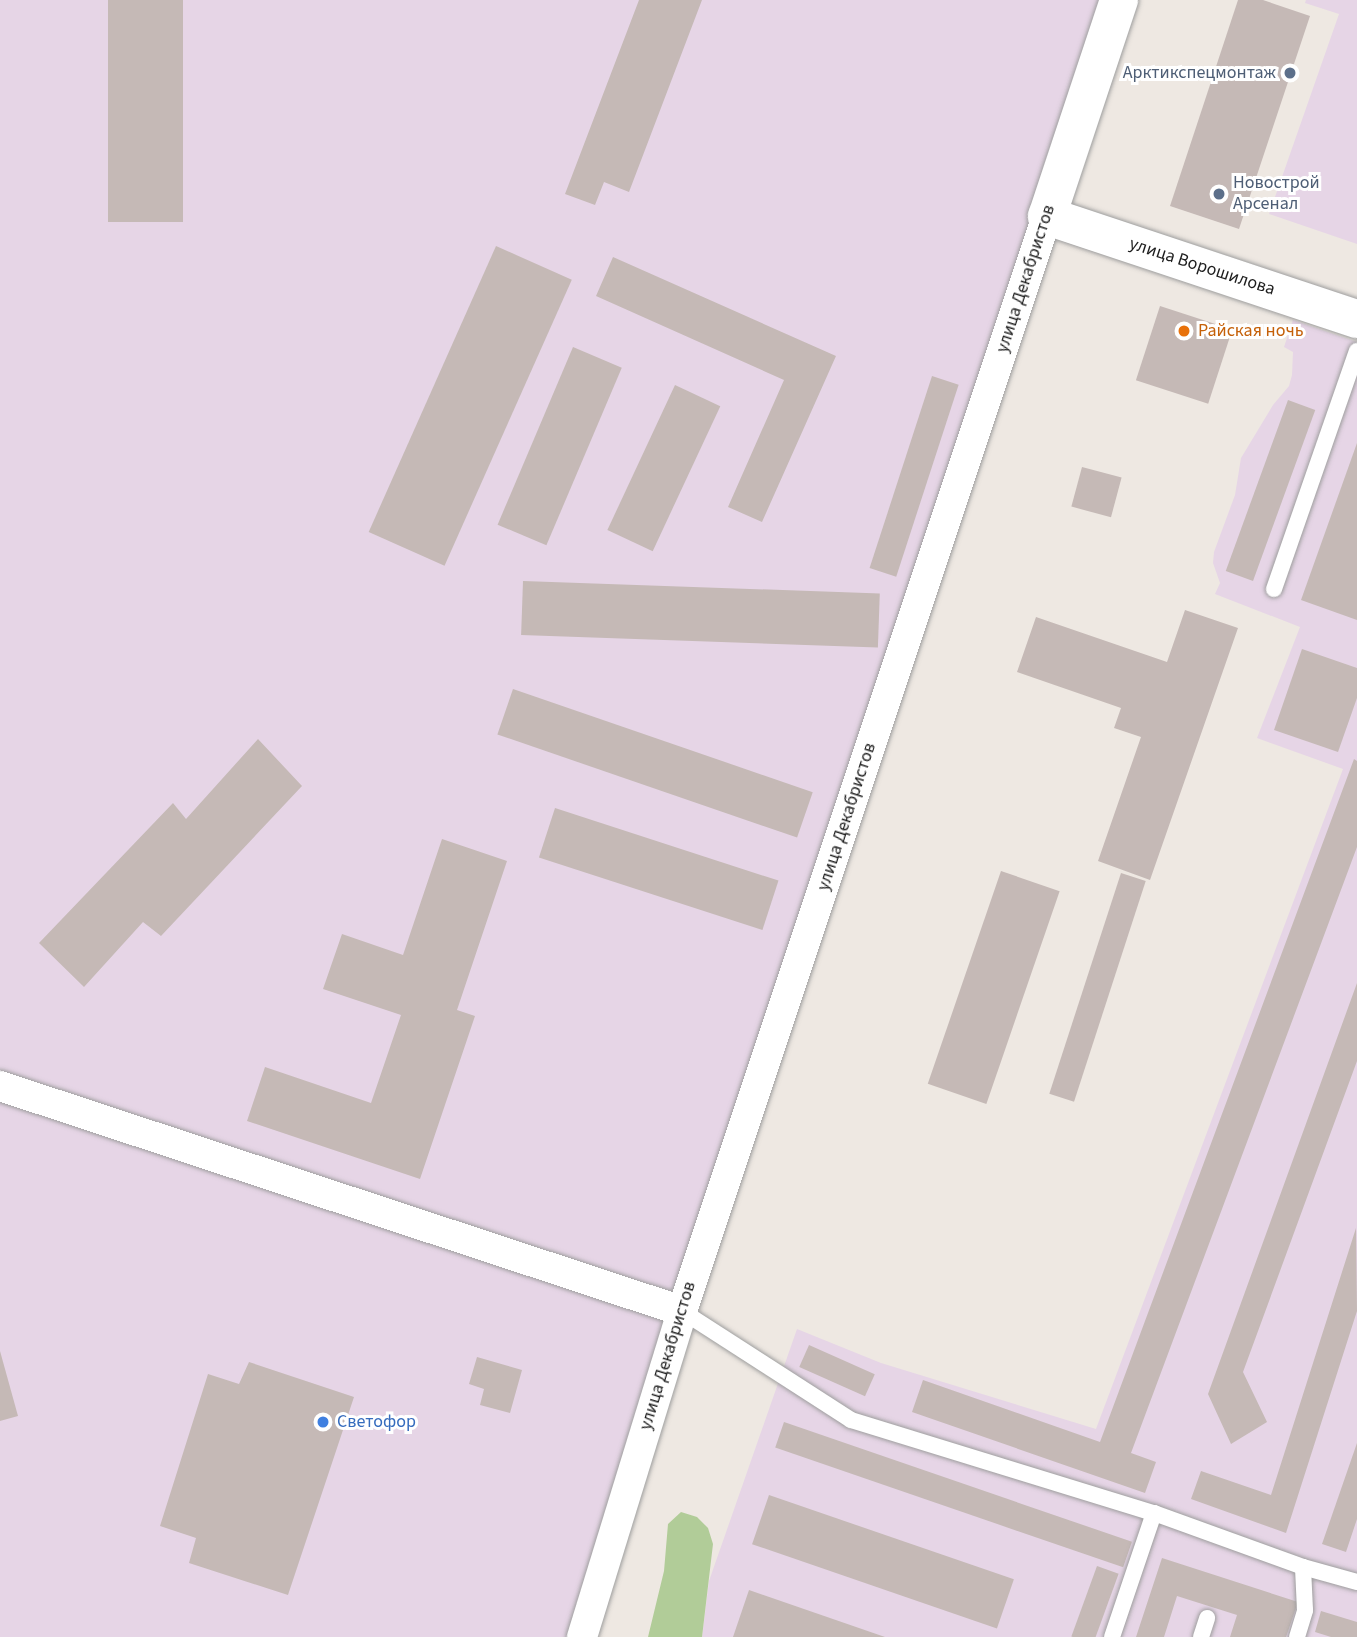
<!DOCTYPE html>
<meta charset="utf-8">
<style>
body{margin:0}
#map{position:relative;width:1357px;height:1637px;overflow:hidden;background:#eee8e2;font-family:"Source Sans 3",sans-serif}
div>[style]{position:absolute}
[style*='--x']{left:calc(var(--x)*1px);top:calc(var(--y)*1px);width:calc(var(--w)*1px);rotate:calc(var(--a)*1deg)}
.industrial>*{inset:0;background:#e6d5e6}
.forest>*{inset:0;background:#b1cc98}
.building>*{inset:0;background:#c5b9b6;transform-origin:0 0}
.roads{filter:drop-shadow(0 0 2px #9e9e9e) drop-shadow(0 0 2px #9e9e9e)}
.service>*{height:16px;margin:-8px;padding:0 8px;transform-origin:8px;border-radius:8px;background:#fff}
.minor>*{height:30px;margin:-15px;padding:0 15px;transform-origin:15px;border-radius:15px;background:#fff}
.tertiary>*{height:38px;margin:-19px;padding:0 19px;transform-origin:19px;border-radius:19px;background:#fff}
.dots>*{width:19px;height:19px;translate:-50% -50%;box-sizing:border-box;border:4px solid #fff;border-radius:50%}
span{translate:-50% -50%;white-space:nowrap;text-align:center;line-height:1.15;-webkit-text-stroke:6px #fff;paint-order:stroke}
.service-label{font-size:18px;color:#4e5e75}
.right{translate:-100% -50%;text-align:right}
.left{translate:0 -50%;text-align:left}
.street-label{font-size:18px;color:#1d1d1d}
.food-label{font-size:18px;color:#c56008}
.shop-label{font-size:18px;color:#366cbe}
</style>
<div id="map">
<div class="industrial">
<i style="clip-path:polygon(0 0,1111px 0,569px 1637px,0 1637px)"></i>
<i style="clip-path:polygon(1306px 0,1357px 0,1357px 244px,1269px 214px,1339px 14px,1305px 3px)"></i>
<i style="clip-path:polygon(1293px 320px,1357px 342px,1357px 1637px,702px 1637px,709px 1581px,797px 1329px,881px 1363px,1096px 1429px,1343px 769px,1257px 738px,1300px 627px,1215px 594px,1220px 583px,1213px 563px,1214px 552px,1235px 495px,1241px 458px,1273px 405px,1289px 386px,1292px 375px,1293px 352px,1284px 347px)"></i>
</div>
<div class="forest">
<i style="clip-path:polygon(681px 1512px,697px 1517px,708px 1528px,713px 1544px,702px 1637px,648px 1637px,664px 1571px,668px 1524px)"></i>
</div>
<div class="building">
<i style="left:108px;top:0;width:75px;height:222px"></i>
<i style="clip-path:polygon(639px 0,702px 0,629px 192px,604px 182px,595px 205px,565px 194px)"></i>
<i style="clip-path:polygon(1238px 0,1263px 0,1310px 16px,1239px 229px,1170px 206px)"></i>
<i style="left:496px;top:246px;width:83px;height:313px;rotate:24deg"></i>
<i style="clip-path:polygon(613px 257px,836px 356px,762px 522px,728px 507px,784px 380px,596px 296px)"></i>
<i style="left:1160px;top:306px;width:76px;height:78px;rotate:18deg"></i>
<i style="left:573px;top:347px;width:53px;height:193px;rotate:23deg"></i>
<i style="left:932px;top:376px;width:28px;height:202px;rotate:18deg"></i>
<i style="left:675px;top:385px;width:50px;height:160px;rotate:25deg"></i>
<i style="left:1288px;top:400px;width:29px;height:182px;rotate:20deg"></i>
<i style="clip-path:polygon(1357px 443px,1357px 620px,1301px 600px)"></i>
<i style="left:1082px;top:467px;width:41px;height:41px;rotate:15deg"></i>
<i style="left:523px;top:581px;width:357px;height:54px;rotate:2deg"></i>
<i style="clip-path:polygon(1185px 610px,1238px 628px,1150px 880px,1098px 861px,1141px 737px,1114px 728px,1121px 708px,1017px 672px,1036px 617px,1167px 662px)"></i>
<i style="clip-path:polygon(1302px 649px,1357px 668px,1357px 698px,1338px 752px,1274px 730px)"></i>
<i style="left:513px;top:689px;width:317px;height:48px;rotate:19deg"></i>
<i style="clip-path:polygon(258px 739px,302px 786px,161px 936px,143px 922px,84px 987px,39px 943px,173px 803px,186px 819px)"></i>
<i style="clip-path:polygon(1354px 759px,1357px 761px,1357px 847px,1131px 1453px,1156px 1462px,1145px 1493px,912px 1412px,923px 1380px,1100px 1442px)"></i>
<i style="left:555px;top:808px;width:235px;height:52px;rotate:18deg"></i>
<i style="clip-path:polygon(442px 839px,507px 861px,457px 1010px,475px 1016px,420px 1179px,247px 1121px,265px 1067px,371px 1103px,401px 1015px,323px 989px,342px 934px,403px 955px)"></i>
<i style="left:1001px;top:871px;width:62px;height:225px;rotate:19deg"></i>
<i style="left:1121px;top:873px;width:26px;height:232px;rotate:18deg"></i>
<i style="clip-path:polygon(1357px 983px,1357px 1061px,1243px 1372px,1267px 1422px,1231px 1444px,1208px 1394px)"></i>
<i style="clip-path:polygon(1356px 1228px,1357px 1311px,1286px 1533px,1191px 1499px,1201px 1471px,1271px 1495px)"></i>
<i style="left:809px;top:1345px;width:72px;height:24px;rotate:24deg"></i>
<i style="clip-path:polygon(0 1351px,18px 1416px,0 1421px)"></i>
<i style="clip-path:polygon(477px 1357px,522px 1370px,510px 1413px,480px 1405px,484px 1389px,469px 1384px)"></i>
<i style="clip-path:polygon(249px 1362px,354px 1397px,288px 1595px,189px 1563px,196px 1538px,160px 1526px,208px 1374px,239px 1384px)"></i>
<i style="left:784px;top:1422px;width:368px;height:27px;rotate:19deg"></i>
<i style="clip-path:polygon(1357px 1443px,1357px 1519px,1346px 1552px,1322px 1544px)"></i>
<i style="left:769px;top:1495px;width:259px;height:52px;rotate:19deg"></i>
<i style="clip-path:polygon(1162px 1558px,1298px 1602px,1286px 1637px,1230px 1637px,1237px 1615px,1177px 1596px,1164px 1637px,1136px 1637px)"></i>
<i style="left:1097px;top:1566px;width:23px;height:75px;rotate:20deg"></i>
<i style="clip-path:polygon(749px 1590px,885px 1637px,733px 1637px)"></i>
<i style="clip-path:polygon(1321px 1611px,1357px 1622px,1357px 1637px,1331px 1637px,1315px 1632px)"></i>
</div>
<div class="roads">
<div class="service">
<i style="--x:1274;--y:589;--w:252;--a:-70.8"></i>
<i style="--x:682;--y:1311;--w:201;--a:32.8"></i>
<i style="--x:851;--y:1420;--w:317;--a:17.1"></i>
<i style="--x:1154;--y:1513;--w:158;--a:19.9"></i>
<i style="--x:1303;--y:1567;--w:56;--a:15.5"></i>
<i style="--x:1112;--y:1637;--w:131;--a:-71.3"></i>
<i style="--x:1201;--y:1637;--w:20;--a:-72"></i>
<i style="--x:1297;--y:1637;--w:28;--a:-73"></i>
<i style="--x:1305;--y:1610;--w:43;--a:-92.7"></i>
</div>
<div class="minor">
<i style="--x:0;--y:1086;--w:718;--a:18.26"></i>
<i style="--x:582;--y:1637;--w:341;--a:-72.9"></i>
<i style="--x:682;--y:1311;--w:1154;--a:-71.57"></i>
</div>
<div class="tertiary">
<i style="--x:1119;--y:0;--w:228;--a:108.4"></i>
<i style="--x:1047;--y:216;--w:327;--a:18.4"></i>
</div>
</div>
<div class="dots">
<i style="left:1290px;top:73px;background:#5c6f8a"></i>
<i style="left:1219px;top:194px;background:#5c6f8a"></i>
<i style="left:1184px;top:331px;background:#e8710a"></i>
<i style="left:323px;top:1422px;background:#3f7fe0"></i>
</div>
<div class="service-label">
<span class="right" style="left:1276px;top:73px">Арктикспецмонтаж</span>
<span class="left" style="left:1233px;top:194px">Новострой<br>Арсенал</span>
</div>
<div class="street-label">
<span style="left:1202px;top:267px;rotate:18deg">улица Ворошилова</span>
<span style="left:1026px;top:279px;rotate:-72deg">улица Декабристов</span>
<span style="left:847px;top:817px;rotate:-72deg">улица Декабристов</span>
<span style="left:668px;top:1356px;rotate:-73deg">улица Декабристов</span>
</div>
<div class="food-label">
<span class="left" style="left:1198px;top:331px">Райская ночь</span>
</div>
<div class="shop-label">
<span class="left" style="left:337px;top:1422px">Светофор</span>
</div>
</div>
